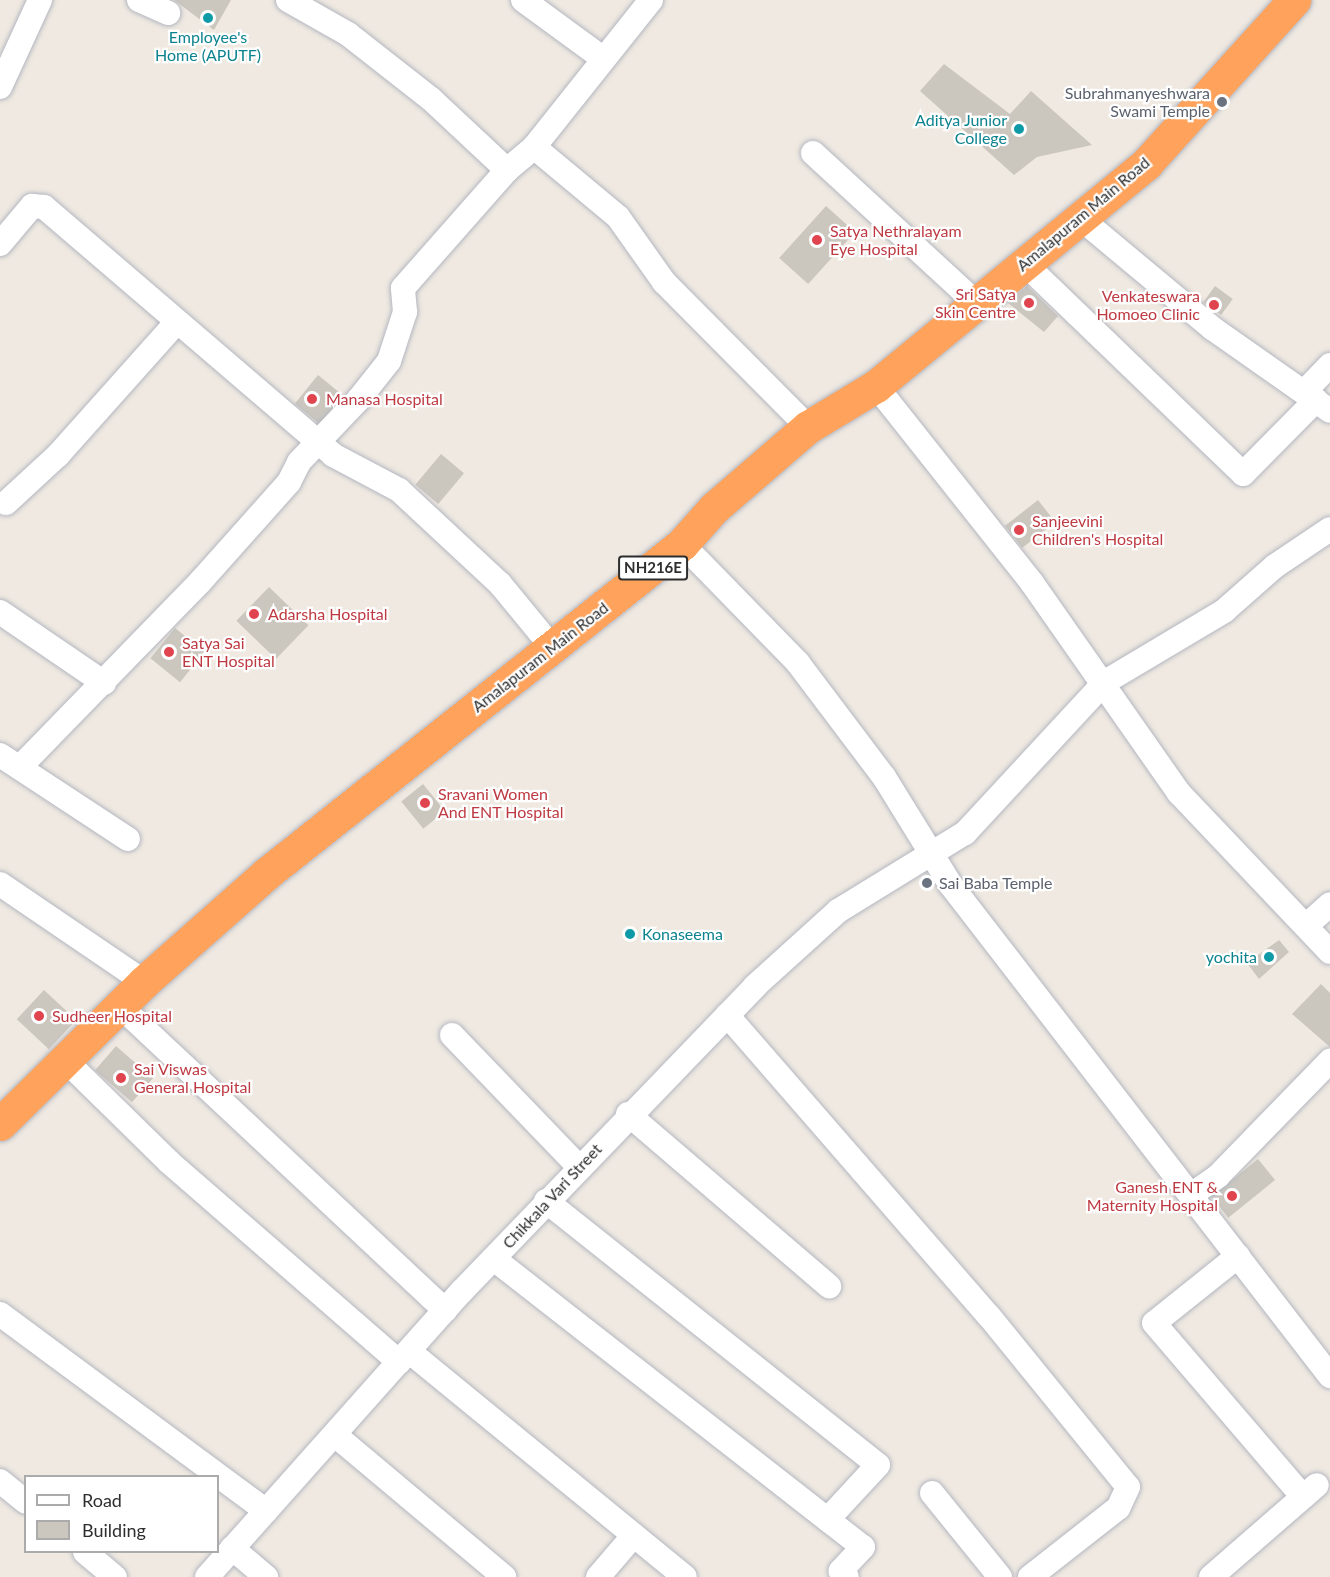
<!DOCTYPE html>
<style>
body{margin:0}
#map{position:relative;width:1330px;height:1577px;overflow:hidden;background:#efe9e1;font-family:Lato,sans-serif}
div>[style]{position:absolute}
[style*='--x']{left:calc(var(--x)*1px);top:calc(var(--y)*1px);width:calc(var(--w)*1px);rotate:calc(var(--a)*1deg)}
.building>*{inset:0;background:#cbc7bf;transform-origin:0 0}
.roads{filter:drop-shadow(0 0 2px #b4b7c1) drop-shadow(0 0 2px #b4b7c1)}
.minor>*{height:24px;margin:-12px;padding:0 12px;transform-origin:12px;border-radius:12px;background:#fff}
.highway>*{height:33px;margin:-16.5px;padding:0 16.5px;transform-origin:16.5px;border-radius:16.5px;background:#ffa35c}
.dots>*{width:16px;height:16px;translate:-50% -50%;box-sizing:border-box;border:3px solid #fff;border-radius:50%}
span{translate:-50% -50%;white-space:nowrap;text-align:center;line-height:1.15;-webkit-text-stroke:4.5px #fff;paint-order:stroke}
.shield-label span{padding:2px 4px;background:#fff;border:2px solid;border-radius:4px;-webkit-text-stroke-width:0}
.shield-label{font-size:15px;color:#2e2e2e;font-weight:700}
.culture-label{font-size:16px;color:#0d838f}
.right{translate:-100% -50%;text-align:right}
.left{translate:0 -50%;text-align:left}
.worship-label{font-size:16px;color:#5b616d}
.street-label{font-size:16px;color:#2e2e2e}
.health-label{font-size:16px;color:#be3a42}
.legend{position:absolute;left:24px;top:1475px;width:195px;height:78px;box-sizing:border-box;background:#fff;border:2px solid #ababab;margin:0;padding:8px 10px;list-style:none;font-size:18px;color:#2e2e2e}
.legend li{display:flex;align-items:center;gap:12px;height:30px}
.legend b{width:30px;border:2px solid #ababab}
</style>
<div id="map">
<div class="building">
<i style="clip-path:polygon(174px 0,231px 0,214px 30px)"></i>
<i style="clip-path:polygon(944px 64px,1010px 114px,1031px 91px,1092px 145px,1037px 157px,1014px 175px,920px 91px)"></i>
<i style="left:826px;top:206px;width:39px;height:70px;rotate:42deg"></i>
<i style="clip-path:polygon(1027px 286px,1058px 316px,1044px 332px,1008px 303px)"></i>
<i style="left:1215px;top:286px;width:22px;height:20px;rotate:36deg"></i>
<i style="left:318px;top:375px;width:32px;height:37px;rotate:39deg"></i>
<i style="left:441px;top:454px;width:30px;height:40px;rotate:40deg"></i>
<i style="left:1038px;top:500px;width:28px;height:42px;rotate:52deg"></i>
<i style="left:269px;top:587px;width:55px;height:47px;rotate:44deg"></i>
<i style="left:175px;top:628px;width:38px;height:39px;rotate:39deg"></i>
<i style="left:423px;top:784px;width:35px;height:28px;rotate:51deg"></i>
<i style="clip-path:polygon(1279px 940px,1289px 952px,1259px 979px,1247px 963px)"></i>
<i style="clip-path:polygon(1321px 984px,1330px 993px,1330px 1047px,1292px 1014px)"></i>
<i style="left:44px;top:990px;width:44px;height:40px;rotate:43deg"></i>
<i style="left:116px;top:1046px;width:49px;height:32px;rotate:41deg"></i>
<i style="left:1258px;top:1159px;width:27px;height:60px;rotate:51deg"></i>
</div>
<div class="roads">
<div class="minor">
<i style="--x:139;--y:0;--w:32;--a:24"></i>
<i style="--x:288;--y:0;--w:69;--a:29.5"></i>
<i style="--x:348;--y:34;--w:105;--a:38.1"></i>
<i style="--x:431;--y:99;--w:104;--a:43.1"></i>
<i style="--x:523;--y:0;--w:97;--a:36.2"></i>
<i style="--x:651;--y:0;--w:188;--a:128.5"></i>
<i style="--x:534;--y:147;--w:109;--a:39.8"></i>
<i style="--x:618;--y:217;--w:80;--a:54.7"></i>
<i style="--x:664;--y:282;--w:204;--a:45.2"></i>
<i style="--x:0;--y:87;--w:96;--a:-65.3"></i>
<i style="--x:813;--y:153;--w:222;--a:42.6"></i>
<i style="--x:1080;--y:218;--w:172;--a:39.8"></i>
<i style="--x:1212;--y:328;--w:144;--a:35.1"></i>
<i style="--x:0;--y:244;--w:50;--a:-49.9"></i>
<i style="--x:32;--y:206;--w:12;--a:5"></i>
<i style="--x:44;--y:207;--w:381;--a:40.6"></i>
<i style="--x:333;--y:455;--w:75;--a:27.9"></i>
<i style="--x:399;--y:490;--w:138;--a:42.9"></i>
<i style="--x:500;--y:584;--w:82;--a:50.5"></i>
<i style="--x:1024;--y:263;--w:304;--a:43.9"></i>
<i style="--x:1243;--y:474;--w:104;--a:-45.4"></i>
<i style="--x:876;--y:386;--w:251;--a:51.6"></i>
<i style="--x:1032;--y:583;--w:256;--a:55"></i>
<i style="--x:1179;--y:793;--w:219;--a:46.5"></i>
<i style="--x:1305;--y:391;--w:36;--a:-46"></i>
<i style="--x:6;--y:503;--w:71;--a:-42.7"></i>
<i style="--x:58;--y:455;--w:178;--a:-48.2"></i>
<i style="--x:682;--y:544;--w:166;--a:45.7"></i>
<i style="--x:798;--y:663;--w:143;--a:53"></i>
<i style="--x:884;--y:777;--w:126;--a:58.3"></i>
<i style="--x:950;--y:884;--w:622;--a:52.32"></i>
<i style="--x:0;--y:612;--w:126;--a:34.3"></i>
<i style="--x:0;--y:755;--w:153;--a:33.3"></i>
<i style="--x:20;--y:767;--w:258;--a:-45.8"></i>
<i style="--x:200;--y:582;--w:134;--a:-48.3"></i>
<i style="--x:289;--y:482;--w:22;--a:-63"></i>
<i style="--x:299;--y:462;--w:87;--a:-46.4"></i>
<i style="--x:359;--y:399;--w:48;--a:-51.7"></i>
<i style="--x:389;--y:361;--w:52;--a:-71.9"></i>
<i style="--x:405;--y:312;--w:24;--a:-95"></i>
<i style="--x:403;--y:288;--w:157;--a:-48.6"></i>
<i style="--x:507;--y:170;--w:35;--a:-40"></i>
<i style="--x:0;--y:884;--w:174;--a:34.2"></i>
<i style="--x:1307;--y:925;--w:31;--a:-42"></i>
<i style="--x:121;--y:1007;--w:444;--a:43.1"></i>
<i style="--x:727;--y:1015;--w:399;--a:49"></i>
<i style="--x:989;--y:1316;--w:220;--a:50.9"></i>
<i style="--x:1128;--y:1487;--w:23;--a:115"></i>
<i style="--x:1118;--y:1508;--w:112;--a:141.9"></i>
<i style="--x:452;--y:1035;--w:183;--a:46.1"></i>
<i style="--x:64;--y:1059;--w:147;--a:44.4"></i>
<i style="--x:169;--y:1162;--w:305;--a:41"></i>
<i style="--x:628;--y:1114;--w:265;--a:40.6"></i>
<i style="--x:1191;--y:1195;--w:33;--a:-35"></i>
<i style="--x:1218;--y:1176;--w:161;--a:-45.8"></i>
<i style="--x:546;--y:1201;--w:424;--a:38.5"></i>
<i style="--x:878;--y:1465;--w:74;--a:132.8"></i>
<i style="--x:1238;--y:1256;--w:107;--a:141.4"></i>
<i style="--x:1154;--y:1323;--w:229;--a:49.4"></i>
<i style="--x:494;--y:1259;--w:468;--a:38"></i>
<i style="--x:863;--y:1547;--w:33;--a:133"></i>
<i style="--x:841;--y:1571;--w:8;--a:45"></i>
<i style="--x:0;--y:1314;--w:331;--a:36.5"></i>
<i style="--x:410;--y:1352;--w:355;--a:39.3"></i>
<i style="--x:335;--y:1435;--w:221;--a:40"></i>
<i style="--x:0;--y:1481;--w:33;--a:39"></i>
<i style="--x:932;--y:1493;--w:108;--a:51"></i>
<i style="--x:232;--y:1548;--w:45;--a:40.5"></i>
<i style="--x:85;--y:1552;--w:39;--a:40"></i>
<i style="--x:207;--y:1577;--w:383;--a:-48.3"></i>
<i style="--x:462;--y:1291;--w:423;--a:-46.1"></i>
<i style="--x:755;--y:986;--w:112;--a:-42.1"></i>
<i style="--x:838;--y:911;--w:149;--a:-31.6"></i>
<i style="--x:965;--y:833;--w:206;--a:-47.2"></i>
<i style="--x:1105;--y:682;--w:139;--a:-30.8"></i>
<i style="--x:1224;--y:611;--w:68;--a:-41.4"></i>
<i style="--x:1275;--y:566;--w:66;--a:-33.9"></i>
<i style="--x:598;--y:1577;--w:55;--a:-49.4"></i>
<i style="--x:1211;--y:1577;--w:140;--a:-41"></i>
</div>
<div class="highway">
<i style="--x:0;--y:1124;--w:202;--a:-44.6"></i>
<i style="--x:144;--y:982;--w:163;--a:-41.5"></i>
<i style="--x:266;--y:874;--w:531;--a:-38.42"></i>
<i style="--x:682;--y:544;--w:48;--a:-48.4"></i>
<i style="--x:714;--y:508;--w:124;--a:-40.8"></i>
<i style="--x:808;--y:427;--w:79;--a:-31.1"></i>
<i style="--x:876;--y:386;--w:350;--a:-39.4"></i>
<i style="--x:1146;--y:164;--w:221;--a:-47.9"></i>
</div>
</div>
<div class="dots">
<i style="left:208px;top:18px;background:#0f9aa8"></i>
<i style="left:1222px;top:102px;background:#6b7280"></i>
<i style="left:1019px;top:129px;background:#0f9aa8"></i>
<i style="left:817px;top:240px;background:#e0444e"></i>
<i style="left:1029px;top:303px;background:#e0444e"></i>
<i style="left:1214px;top:305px;background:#e0444e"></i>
<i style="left:312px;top:399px;background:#e0444e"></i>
<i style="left:1019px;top:530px;background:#e0444e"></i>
<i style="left:254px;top:614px;background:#e0444e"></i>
<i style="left:169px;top:652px;background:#e0444e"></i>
<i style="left:425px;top:803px;background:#e0444e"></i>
<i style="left:927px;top:883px;background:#6b7280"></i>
<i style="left:630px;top:934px;background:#0f9aa8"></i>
<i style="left:1269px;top:957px;background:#0f9aa8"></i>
<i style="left:39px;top:1016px;background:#e0444e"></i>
<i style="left:121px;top:1078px;background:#e0444e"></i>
<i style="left:1232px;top:1196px;background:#e0444e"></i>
</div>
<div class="shield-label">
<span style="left:653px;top:568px">NH216E</span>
</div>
<div class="culture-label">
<span style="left:208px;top:46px">Employee's<br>Home (APUTF)</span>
<span class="right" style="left:1007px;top:129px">Aditya Junior<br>College</span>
<span class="left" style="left:642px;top:934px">Konaseema</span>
<span class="right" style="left:1257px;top:957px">yochita</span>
</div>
<div class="worship-label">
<span class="right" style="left:1210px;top:102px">Subrahmanyeshwara<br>Swami Temple</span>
<span class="left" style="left:939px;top:883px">Sai Baba Temple</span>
</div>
<div class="street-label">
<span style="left:1083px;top:214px;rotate:-40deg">Amalapuram Main Road</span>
<span style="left:540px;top:657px;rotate:-38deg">Amalapuram Main Road</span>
<span style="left:552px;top:1196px;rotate:-47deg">Chikkala Vari Street</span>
</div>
<div class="health-label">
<span class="left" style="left:830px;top:240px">Satya Nethralayam<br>Eye Hospital</span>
<span class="right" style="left:1016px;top:303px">Sri Satya<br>Skin Centre</span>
<span class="right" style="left:1200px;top:305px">Venkateswara<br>Homoeo Clinic</span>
<span class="left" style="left:326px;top:399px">Manasa Hospital</span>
<span class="left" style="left:1032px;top:530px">Sanjeevini<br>Children's Hospital</span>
<span class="left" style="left:268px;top:614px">Adarsha Hospital</span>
<span class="left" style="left:182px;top:652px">Satya Sai<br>ENT Hospital</span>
<span class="left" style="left:438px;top:803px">Sravani Women<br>And ENT Hospital</span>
<span class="left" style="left:52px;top:1016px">Sudheer Hospital</span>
<span class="left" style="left:134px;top:1078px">Sai Viswas<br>General Hospital</span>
<span class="right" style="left:1218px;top:1196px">Ganesh ENT &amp;<br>Maternity Hospital</span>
</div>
<ul class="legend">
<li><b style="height:8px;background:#fff"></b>Road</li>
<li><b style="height:16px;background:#cbc7bf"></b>Building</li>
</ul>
</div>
